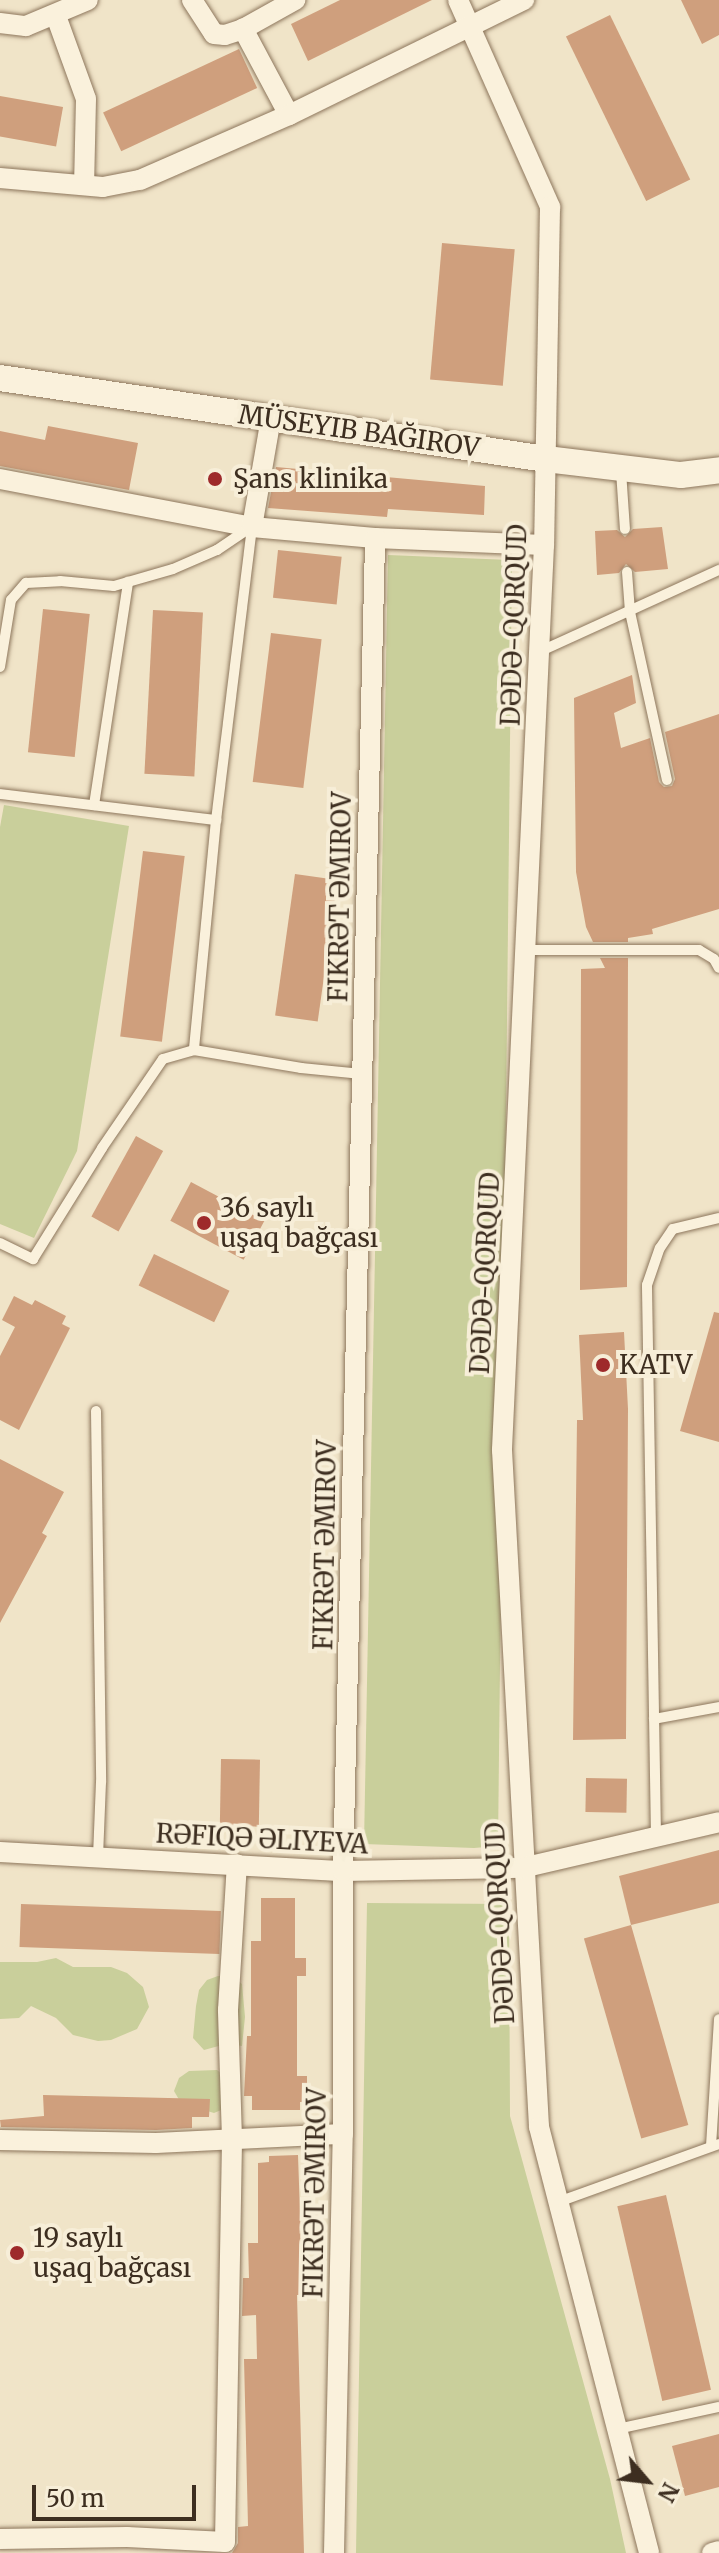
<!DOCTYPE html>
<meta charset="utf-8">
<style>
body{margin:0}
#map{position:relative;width:719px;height:2553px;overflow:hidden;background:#f0e4c8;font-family:Merriweather,serif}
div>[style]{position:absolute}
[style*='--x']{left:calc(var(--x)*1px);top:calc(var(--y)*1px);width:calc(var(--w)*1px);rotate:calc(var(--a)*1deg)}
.green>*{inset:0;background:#c9cf9b}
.building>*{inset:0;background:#cf9f7d;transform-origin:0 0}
.roads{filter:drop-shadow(0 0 2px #8d765c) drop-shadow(0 0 2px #8d765c)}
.lane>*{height:10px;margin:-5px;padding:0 5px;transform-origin:5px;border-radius:5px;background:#faf1dc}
.street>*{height:20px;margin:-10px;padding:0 10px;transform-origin:10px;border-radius:10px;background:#faf1dc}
.secondary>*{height:26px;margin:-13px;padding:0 13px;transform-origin:13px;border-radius:13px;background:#faf1dc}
.dots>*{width:22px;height:22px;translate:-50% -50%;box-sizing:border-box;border:4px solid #f7eed8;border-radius:50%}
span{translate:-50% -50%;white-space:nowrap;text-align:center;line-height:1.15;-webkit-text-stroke:8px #f7eed8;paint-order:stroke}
.street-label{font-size:26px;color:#3d2e20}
.poi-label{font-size:26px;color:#3d2e20}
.left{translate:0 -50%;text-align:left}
.north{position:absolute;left:607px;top:2441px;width:80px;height:80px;-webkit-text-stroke:6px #f7eed8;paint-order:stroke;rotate:118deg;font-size:22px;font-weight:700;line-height:32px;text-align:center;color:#3d2e20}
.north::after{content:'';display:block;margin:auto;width:28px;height:36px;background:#3d2e20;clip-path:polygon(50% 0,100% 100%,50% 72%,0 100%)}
.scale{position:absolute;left:32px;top:2485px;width:164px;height:36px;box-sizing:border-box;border:4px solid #3d2e20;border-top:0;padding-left:10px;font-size:24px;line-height:28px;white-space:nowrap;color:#3d2e20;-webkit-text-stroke:6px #f7eed8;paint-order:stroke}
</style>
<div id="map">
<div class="green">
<i style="clip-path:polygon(388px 555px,512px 560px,498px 1846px,474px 1848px,364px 1844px)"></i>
<i style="clip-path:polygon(4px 805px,129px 826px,77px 1151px,34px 1238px,0 1224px,0 827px)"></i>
<i style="clip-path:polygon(367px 1903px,509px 1904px,510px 2116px,610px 2479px,626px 2553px,356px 2553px)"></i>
<i style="clip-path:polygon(56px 1958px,73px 1967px,111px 1967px,127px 1973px,143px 1987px,149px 2007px,137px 2029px,111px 2040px,98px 2041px,73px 2035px,56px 2018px,31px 2006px,19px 2018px,0 2019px,0 1962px,37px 1962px)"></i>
<i style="clip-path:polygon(218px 1976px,232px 1976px,242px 1984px,245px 2017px,242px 2046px,226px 2044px,204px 2050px,193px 2038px,196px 2006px,199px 1990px,207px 1980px)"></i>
<i style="clip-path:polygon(217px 2070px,221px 2073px,226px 2108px,214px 2113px,181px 2103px,174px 2091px,179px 2078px,189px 2071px)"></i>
</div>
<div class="building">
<i style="clip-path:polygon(340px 0,432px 0,308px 61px,291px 24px)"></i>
<i style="clip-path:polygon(681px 0,719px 0,719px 35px,702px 44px)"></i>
<i style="left:610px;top:15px;width:183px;height:49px;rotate:64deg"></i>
<i style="left:239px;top:49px;width:43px;height:150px;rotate:65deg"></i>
<i style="left:0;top:96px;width:64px;height:40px;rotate:10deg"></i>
<i style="left:442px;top:243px;width:73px;height:137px;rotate:5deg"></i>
<i style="clip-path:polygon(48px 426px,138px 443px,129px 490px,0 466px,0 431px,45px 440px)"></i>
<i style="clip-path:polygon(276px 467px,485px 486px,484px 515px,388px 509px,387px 517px,268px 508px)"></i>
<i style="clip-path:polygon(662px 527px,668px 569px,635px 572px,626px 564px,619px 573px,597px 575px,595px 531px,617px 530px,625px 537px,633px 529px)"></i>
<i style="left:278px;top:550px;width:64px;height:48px;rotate:6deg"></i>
<i style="left:43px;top:609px;width:47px;height:144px;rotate:6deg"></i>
<i style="left:153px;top:610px;width:50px;height:164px;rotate:3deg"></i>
<i style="left:271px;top:633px;width:51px;height:150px;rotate:7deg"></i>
<i style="clip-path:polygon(632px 675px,636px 703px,614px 713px,621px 748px,650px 738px,659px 782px,664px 787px,672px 786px,675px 779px,665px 732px,719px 714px,719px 909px,652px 929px,653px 934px,628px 938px,628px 942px,593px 942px,586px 927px,576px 872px,574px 698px)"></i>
<i style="left:143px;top:851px;width:42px;height:187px;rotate:7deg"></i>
<i style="left:295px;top:874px;width:43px;height:143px;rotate:8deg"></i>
<i style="clip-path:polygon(600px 958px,628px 958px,627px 1287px,580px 1290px,581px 969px,605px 968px)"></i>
<i style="left:136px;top:1136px;width:31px;height:92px;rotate:29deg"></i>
<i style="left:191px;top:1182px;width:83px;height:44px;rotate:28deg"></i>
<i style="left:154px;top:1254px;width:84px;height:35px;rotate:26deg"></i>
<i style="clip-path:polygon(14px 1296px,32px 1305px,35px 1300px,66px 1316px,62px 1324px,70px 1328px,19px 1430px,0 1420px,0 1356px,15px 1327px,2px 1320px)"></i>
<i style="clip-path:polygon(714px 1312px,719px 1313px,719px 1442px,680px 1431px)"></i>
<i style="clip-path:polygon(624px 1332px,628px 1409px,626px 1739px,573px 1740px,577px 1420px,583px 1420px,579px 1335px)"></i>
<i style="clip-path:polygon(0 1459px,64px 1492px,42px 1533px,47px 1536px,0 1623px)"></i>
<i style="left:221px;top:1759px;width:39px;height:67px;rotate:1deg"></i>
<i style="left:586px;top:1778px;width:41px;height:34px;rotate:1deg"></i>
<i style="clip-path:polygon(719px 1850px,719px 1903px,631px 1925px,619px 1876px)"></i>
<i style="clip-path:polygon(261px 1898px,295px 1898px,295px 1958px,306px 1958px,306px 1976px,297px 1976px,297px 2076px,307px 2076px,307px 2102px,300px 2102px,300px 2110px,252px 2110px,252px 2096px,244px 2096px,247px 2036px,251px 2036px,251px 1941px,261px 1941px)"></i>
<i style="left:21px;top:1904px;width:200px;height:43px;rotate:2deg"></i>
<i style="left:631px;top:1925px;width:208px;height:49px;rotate:74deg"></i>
<i style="clip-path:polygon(43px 2095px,210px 2099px,209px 2117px,192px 2117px,192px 2128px,156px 2130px,1px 2127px,0 2120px,44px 2116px)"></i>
<i style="clip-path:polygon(298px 2155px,302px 2270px,311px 2269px,312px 2295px,297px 2295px,304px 2553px,232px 2553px,238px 2543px,238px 2527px,248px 2526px,244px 2359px,257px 2359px,256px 2315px,242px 2316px,243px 2278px,249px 2278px,248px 2243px,258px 2243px,258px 2163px,269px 2162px,269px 2156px)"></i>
<i style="left:666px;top:2195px;width:200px;height:50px;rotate:77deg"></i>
<i style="clip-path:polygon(719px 2434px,719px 2487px,685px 2496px,672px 2446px)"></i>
</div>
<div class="roads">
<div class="lane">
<i style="--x:621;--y:471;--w:58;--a:86.1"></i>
<i style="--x:252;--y:527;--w:295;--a:97"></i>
<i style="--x:216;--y:820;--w:231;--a:95.5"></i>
<i style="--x:194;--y:1050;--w:109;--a:9.5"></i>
<i style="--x:301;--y:1068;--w:61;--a:5.6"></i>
<i style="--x:627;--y:572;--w:40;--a:85.7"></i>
<i style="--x:630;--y:612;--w:172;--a:77.6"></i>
<i style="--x:539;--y:652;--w:198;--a:-24.5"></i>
<i style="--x:0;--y:667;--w:68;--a:-80.7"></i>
<i style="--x:11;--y:600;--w:23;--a:-49"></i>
<i style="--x:26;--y:583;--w:34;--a:-3"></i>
<i style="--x:60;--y:581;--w:54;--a:5.3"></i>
<i style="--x:114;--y:586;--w:61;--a:-16.1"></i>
<i style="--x:173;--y:569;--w:48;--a:-23.4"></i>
<i style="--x:217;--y:550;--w:41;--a:-34.1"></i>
<i style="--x:0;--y:794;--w:218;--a:6.9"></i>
<i style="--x:94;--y:805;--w:226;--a:-81.3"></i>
<i style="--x:525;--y:950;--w:174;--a:0"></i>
<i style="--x:699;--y:950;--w:17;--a:31"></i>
<i style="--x:714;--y:959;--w:10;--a:61"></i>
<i style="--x:0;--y:1243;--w:37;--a:26"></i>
<i style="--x:33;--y:1259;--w:131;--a:-58.1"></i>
<i style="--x:102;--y:1148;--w:108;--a:-55.6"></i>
<i style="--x:163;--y:1059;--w:32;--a:-16"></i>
<i style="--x:96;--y:1411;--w:371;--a:89.2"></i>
<i style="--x:101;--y:1782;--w:75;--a:92.3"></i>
<i style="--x:654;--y:1719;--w:66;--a:-10.5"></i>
<i style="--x:656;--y:1836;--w:551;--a:-90.94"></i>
<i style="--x:647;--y:1285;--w:39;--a:-71"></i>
<i style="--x:660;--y:1248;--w:23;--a:-56"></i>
<i style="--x:673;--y:1229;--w:47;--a:-13.4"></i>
<i style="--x:711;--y:2146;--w:127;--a:-86.4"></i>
<i style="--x:558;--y:2202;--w:171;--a:-19.8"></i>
<i style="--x:617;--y:2429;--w:104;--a:-12.2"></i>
</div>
<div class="street">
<i style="--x:192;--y:0;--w:40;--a:57.1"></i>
<i style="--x:214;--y:34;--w:11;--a:5"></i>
<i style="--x:225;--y:35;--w:19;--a:-18"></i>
<i style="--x:458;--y:0;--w:227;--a:66"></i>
<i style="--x:550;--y:207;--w:338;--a:91"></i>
<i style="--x:544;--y:545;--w:906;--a:92.66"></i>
<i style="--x:502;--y:1450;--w:678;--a:86.87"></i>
<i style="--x:539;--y:2127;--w:440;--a:75.5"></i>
<i style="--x:56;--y:16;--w:88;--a:70.1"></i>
<i style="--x:86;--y:99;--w:86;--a:91.3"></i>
<i style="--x:0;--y:23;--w:26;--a:7"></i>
<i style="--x:26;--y:26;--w:67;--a:-22.8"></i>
<i style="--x:289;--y:115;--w:98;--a:-118.1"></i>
<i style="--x:243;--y:29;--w:60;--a:-29.1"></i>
<i style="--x:0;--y:178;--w:103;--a:5"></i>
<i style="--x:103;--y:187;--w:38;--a:-11"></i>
<i style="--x:140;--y:180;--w:163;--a:-23.6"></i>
<i style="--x:289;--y:115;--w:262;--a:-26.1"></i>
<i style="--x:0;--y:479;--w:257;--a:10.8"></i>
<i style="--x:252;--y:527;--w:123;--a:5.1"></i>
<i style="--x:375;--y:538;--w:169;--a:2.4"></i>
<i style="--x:252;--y:527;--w:111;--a:-80.1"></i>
<i style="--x:0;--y:1852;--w:344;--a:3.2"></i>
<i style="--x:343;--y:1871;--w:179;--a:-1"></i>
<i style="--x:522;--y:1868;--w:202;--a:-13.1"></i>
<i style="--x:0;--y:2140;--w:156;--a:1.1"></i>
<i style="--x:156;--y:2143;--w:187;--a:-2.8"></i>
<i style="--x:0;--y:2539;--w:127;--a:-0.9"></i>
<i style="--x:127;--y:2537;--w:98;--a:2.9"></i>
<i style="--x:225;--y:2542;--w:403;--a:-89"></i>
<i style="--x:232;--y:2139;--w:129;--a:-91.8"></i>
<i style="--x:228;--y:2010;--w:146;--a:-86.5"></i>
<i style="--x:334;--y:2553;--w:419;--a:-88.8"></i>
<i style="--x:343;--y:2134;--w:263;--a:-90"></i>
<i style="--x:343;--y:1871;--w:1333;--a:-88.62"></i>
<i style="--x:712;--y:2553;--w:7;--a:-16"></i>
</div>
<div class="secondary">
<i style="--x:0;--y:378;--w:552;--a:8.44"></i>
<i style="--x:546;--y:459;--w:136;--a:6.8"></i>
<i style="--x:681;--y:475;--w:38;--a:-7"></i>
</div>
</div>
<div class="dots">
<i style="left:215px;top:479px;background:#9e2a2b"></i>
<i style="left:204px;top:1223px;background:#9e2a2b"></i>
<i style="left:603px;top:1365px;background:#9e2a2b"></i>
<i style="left:17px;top:2253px;background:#9e2a2b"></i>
</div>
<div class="street-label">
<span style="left:359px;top:431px;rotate:8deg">MÜSEYIB BAĞIROV</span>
<span style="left:514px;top:625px;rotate:-88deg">DƏDƏ-QORQUD</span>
<span style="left:340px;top:897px;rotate:-89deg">FIKRƏT ƏMIROV</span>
<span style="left:485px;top:1273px;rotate:-87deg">DƏDƏ-QORQUD</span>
<span style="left:325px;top:1545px;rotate:-89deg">FIKRƏT ƏMIROV</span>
<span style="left:262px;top:1839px;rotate:3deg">RƏFIQƏ ƏLIYEVA</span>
<span style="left:500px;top:1923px;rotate:-93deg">DƏDƏ-QORQUD</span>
<span style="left:315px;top:2193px;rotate:-89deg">FIKRƏT ƏMIROV</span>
</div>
<div class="poi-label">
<span class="left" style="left:233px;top:479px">Şans klinika</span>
<span class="left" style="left:220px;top:1223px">36 saylı<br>uşaq bağçası</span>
<span class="left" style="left:619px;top:1365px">KATV</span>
<span class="left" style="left:33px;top:2253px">19 saylı<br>uşaq bağçası</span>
</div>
<div class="north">N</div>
<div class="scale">50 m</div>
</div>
